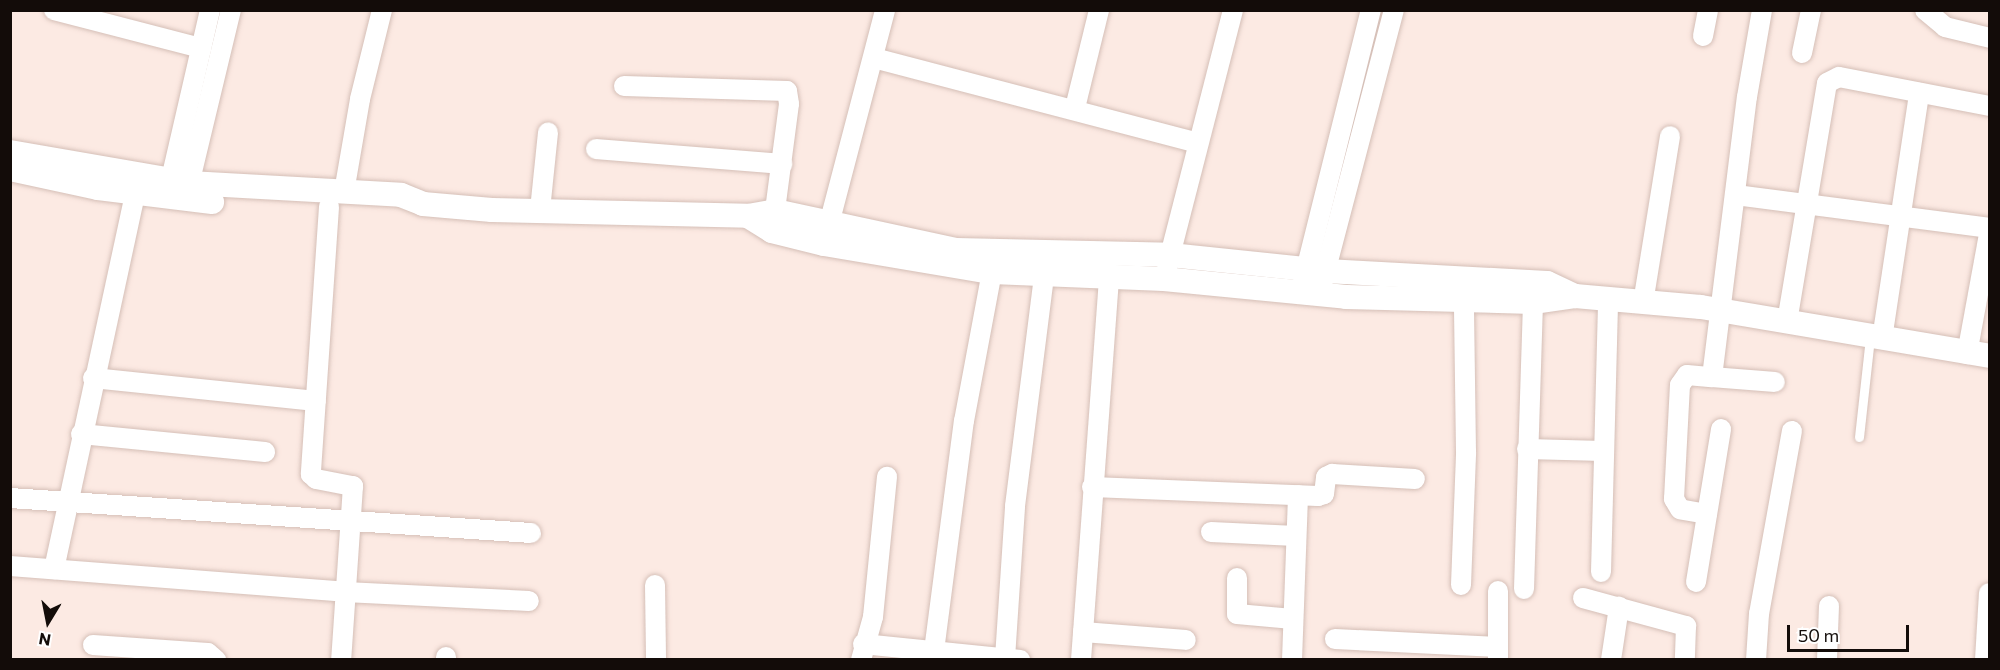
<!DOCTYPE html>
<style>
body{margin:0}
#map{position:relative;width:2000px;height:670px;overflow:hidden;background:#fceae3;font-family:Commissioner,sans-serif}
div>[style]{position:absolute}
[style*='--x']{left:calc(var(--x)*1px);top:calc(var(--y)*1px);width:calc(var(--w)*1px);rotate:calc(var(--a)*1deg)}
.roads{filter:drop-shadow(0 0 2px #d5bfb7) drop-shadow(0 0 2px #d5bfb7)}
.service>*{height:9px;margin:-4.5px;padding:0 4.5px;transform-origin:4.5px;border-radius:4.5px;background:#fff}
.minor>*{height:20px;margin:-10px;padding:0 10px;transform-origin:10px;border-radius:10px;background:#fff}
.tertiary>*{height:24px;margin:-12px;padding:0 12px;transform-origin:12px;border-radius:12px;background:#fff}
span{translate:-50% -50%;white-space:nowrap;text-align:center;line-height:1.15;-webkit-text-stroke:5px #fff;paint-order:stroke}
.frame{position:absolute;inset:0;border:12px solid #130c09;pointer-events:none}
.north{position:absolute;left:18px;top:592px;width:60px;height:60px;-webkit-text-stroke:4px #fff;paint-order:stroke;rotate:190deg;font-size:16px;font-weight:700;line-height:24px;text-align:center;color:#130c09}
.north::after{content:'';display:block;margin:auto;width:21px;height:27px;background:#130c09;clip-path:polygon(50% 0,100% 100%,50% 72%,0 100%)}
.scale{position:absolute;left:1787px;top:625px;width:122px;height:27px;box-sizing:border-box;border:3px solid #130c09;border-top:0;padding-left:8px;font-size:18px;line-height:21px;white-space:nowrap;color:#130c09;-webkit-text-stroke:4px #fff;paint-order:stroke}
</style>
<div id="map">
<div class="roads">
<div class="service">
<i style="--x:1859;--y:437;--w:101;--a:-83.7"></i>
</div>
<div class="minor">
<i style="--x:54;--y:10;--w:152;--a:14.5"></i>
<i style="--x:1925;--y:10;--w:26;--a:40"></i>
<i style="--x:1945;--y:27;--w:46;--a:13.7"></i>
<i style="--x:1703;--y:36;--w:26;--a:-79"></i>
<i style="--x:1802;--y:53;--w:44;--a:-78.2"></i>
<i style="--x:874;--y:58;--w:334;--a:14.7"></i>
<i style="--x:624;--y:86;--w:163;--a:1.8"></i>
<i style="--x:787;--y:91;--w:13;--a:81"></i>
<i style="--x:789;--y:104;--w:123;--a:97.5"></i>
<i style="--x:1075;--y:108;--w:101;--a:-76.2"></i>
<i style="--x:596;--y:149;--w:187;--a:4.6"></i>
<i style="--x:168;--y:192;--w:187;--a:-77"></i>
<i style="--x:344;--y:192;--w:94;--a:-80.2"></i>
<i style="--x:360;--y:99;--w:92;--a:-76.1"></i>
<i style="--x:1736;--y:195;--w:256;--a:7.4"></i>
<i style="--x:186;--y:197;--w:192;--a:-76.5"></i>
<i style="--x:329;--y:207;--w:268;--a:93.9"></i>
<i style="--x:311;--y:474;--w:7;--a:45"></i>
<i style="--x:316;--y:479;--w:38;--a:11"></i>
<i style="--x:353;--y:486;--w:174;--a:93.9"></i>
<i style="--x:540;--y:210;--w:78;--a:-84.1"></i>
<i style="--x:829;--y:224;--w:221;--a:-75.3"></i>
<i style="--x:1167;--y:267;--w:265;--a:-75.6"></i>
<i style="--x:1303;--y:282;--w:280;--a:-76"></i>
<i style="--x:1322;--y:284;--w:283;--a:-75.3"></i>
<i style="--x:1643;--y:303;--w:169;--a:-80.8"></i>
<i style="--x:1787;--y:322;--w:242;--a:-80.5"></i>
<i style="--x:1827;--y:83;--w:13;--a:-27"></i>
<i style="--x:1839;--y:77;--w:154;--a:10.9"></i>
<i style="--x:1882;--y:339;--w:249;--a:-81.4"></i>
<i style="--x:1967;--y:354;--w:127;--a:-79.6"></i>
<i style="--x:1712;--y:377;--w:63;--a:4.5"></i>
<i style="--x:93;--y:378;--w:224;--a:5.9"></i>
<i style="--x:81;--y:434;--w:185;--a:5.6"></i>
<i style="--x:1527;--y:449;--w:76;--a:1.5"></i>
<i style="--x:1092;--y:487;--w:226;--a:2.3"></i>
<i style="--x:1318;--y:496;--w:6;--a:-18"></i>
<i style="--x:1324;--y:494;--w:17;--a:-83"></i>
<i style="--x:1326;--y:477;--w:7;--a:-27"></i>
<i style="--x:1332;--y:474;--w:83;--a:3.4"></i>
<i style="--x:10;--y:498;--w:522;--a:3.84"></i>
<i style="--x:1707;--y:514;--w:27;--a:-170"></i>
<i style="--x:1680;--y:509;--w:12;--a:-121"></i>
<i style="--x:1674;--y:499;--w:114;--a:-87"></i>
<i style="--x:1680;--y:385;--w:12;--a:-55"></i>
<i style="--x:1687;--y:375;--w:25;--a:5"></i>
<i style="--x:1712;--y:377;--w:282;--a:-82.9"></i>
<i style="--x:1747;--y:97;--w:88;--a:-80.2"></i>
<i style="--x:1211;--y:532;--w:85;--a:2.7"></i>
<i style="--x:10;--y:566;--w:336;--a:4.4"></i>
<i style="--x:345;--y:592;--w:184;--a:2.8"></i>
<i style="--x:54;--y:569;--w:399;--a:-77.8"></i>
<i style="--x:1601;--y:572;--w:273;--a:-88.5"></i>
<i style="--x:1237;--y:578;--w:36;--a:90"></i>
<i style="--x:1237;--y:614;--w:56;--a:5.1"></i>
<i style="--x:1696;--y:582;--w:155;--a:-80.7"></i>
<i style="--x:655;--y:585;--w:75;--a:89.2"></i>
<i style="--x:1461;--y:585;--w:133;--a:-87.8"></i>
<i style="--x:1466;--y:452;--w:151;--a:-90.8"></i>
<i style="--x:1524;--y:589;--w:287;--a:-88.2"></i>
<i style="--x:1583;--y:598;--w:107;--a:15.2"></i>
<i style="--x:1686;--y:626;--w:34;--a:92"></i>
<i style="--x:1083;--y:632;--w:103;--a:4.4"></i>
<i style="--x:1335;--y:639;--w:163;--a:2.8"></i>
<i style="--x:1498;--y:647;--w:13;--a:90"></i>
<i style="--x:863;--y:644;--w:158;--a:5.8"></i>
<i style="--x:93;--y:645;--w:115;--a:4"></i>
<i style="--x:208;--y:653;--w:11;--a:41"></i>
<i style="--x:1498;--y:647;--w:56;--a:-90"></i>
<i style="--x:934;--y:651;--w:232;--a:-82.6"></i>
<i style="--x:964;--y:421;--w:152;--a:-79.4"></i>
<i style="--x:1005;--y:658;--w:152;--a:-86.2"></i>
<i style="--x:1015;--y:506;--w:233;--a:-82.8"></i>
<i style="--x:446;--y:660;--w:3;--a:-90"></i>
<i style="--x:861;--y:660;--w:45;--a:-74.4"></i>
<i style="--x:873;--y:617;--w:141;--a:-84.3"></i>
<i style="--x:1081;--y:660;--w:385;--a:-85.8"></i>
<i style="--x:1292;--y:660;--w:165;--a:-87.9"></i>
<i style="--x:1611;--y:660;--w:54;--a:-81.4"></i>
<i style="--x:1756;--y:660;--w:46;--a:-86.3"></i>
<i style="--x:1759;--y:614;--w:186;--a:-79.8"></i>
<i style="--x:1827;--y:660;--w:54;--a:-87.9"></i>
<i style="--x:1985;--y:660;--w:67;--a:-86.6"></i>
</div>
<div class="tertiary">
<i style="--x:10;--y:152;--w:182;--a:9.8"></i>
<i style="--x:189;--y:183;--w:212;--a:3.2"></i>
<i style="--x:401;--y:195;--w:24;--a:22"></i>
<i style="--x:423;--y:204;--w:69;--a:5"></i>
<i style="--x:492;--y:210;--w:256;--a:1.3"></i>
<i style="--x:748;--y:216;--w:27;--a:-10"></i>
<i style="--x:775;--y:211;--w:185;--a:12.2"></i>
<i style="--x:956;--y:250;--w:214;--a:1.3"></i>
<i style="--x:1170;--y:255;--w:157;--a:5.9"></i>
<i style="--x:1326;--y:271;--w:221;--a:3.1"></i>
<i style="--x:1547;--y:283;--w:31;--a:25"></i>
<i style="--x:10;--y:169;--w:90;--a:12.2"></i>
<i style="--x:98;--y:188;--w:115;--a:7"></i>
<i style="--x:748;--y:216;--w:28;--a:32"></i>
<i style="--x:772;--y:231;--w:54;--a:14"></i>
<i style="--x:824;--y:244;--w:170;--a:9.5"></i>
<i style="--x:992;--y:272;--w:172;--a:2.3"></i>
<i style="--x:1164;--y:279;--w:183;--a:5.6"></i>
<i style="--x:1346;--y:297;--w:187;--a:1.5"></i>
<i style="--x:1533;--y:302;--w:42;--a:-8.1"></i>
<i style="--x:1575;--y:296;--w:126;--a:5"></i>
<i style="--x:1701;--y:307;--w:293;--a:9.6"></i>
</div>
</div>
<div class="frame"></div>
<div class="north">N</div>
<div class="scale">50 m</div>
</div>
